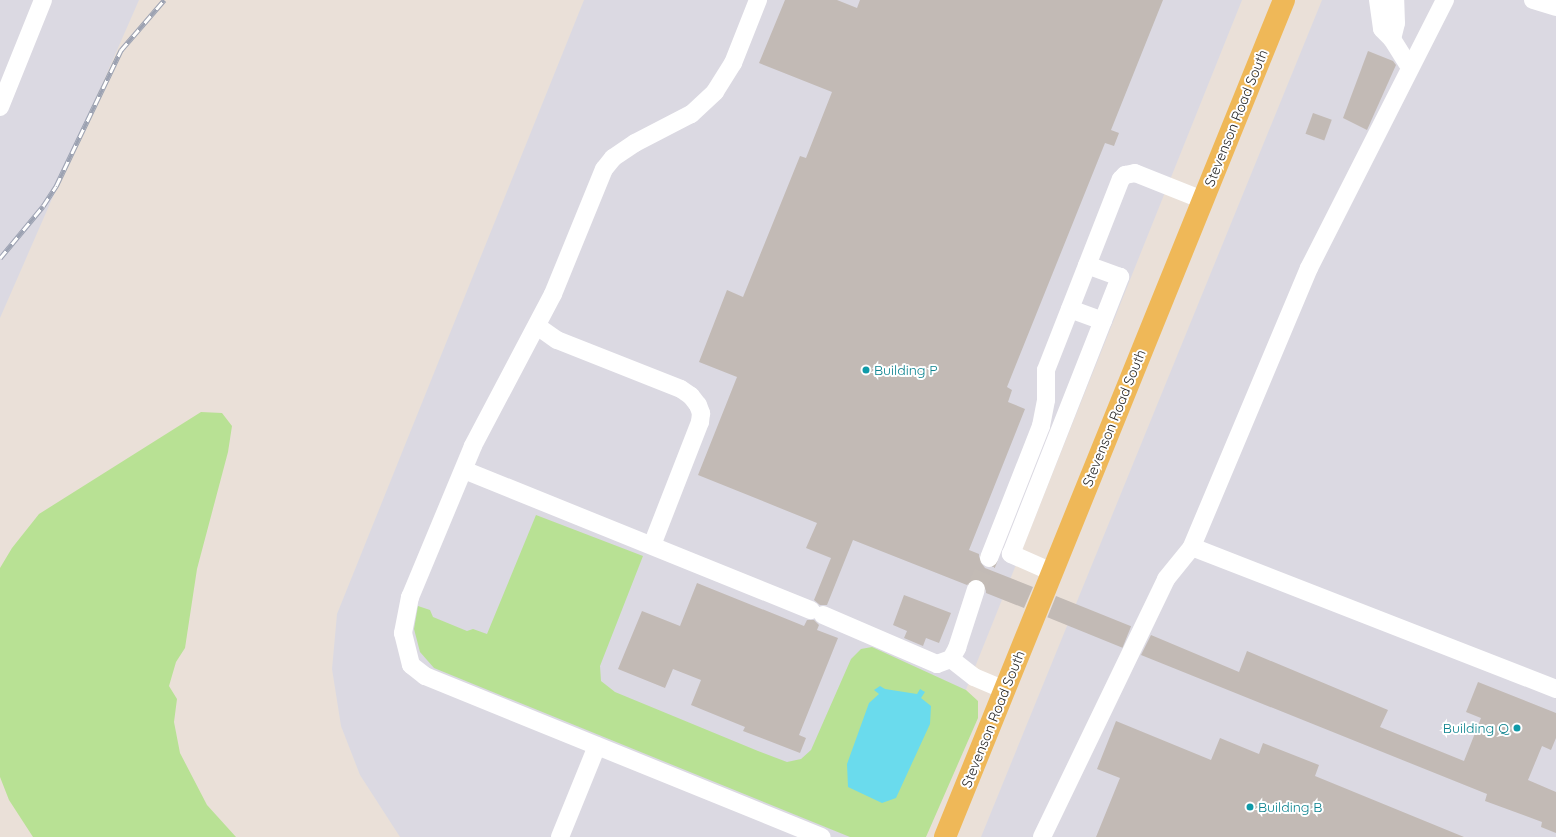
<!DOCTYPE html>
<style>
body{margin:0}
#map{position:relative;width:1556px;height:837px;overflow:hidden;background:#eae0d8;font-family:Quicksand,sans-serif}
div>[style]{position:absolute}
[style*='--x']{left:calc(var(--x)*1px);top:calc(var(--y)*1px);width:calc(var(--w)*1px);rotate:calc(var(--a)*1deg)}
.industrial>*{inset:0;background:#dbd9e2}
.green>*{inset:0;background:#b8e194}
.water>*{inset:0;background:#6adbed}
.building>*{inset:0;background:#c2bab5;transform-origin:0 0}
.minor-tunnel>*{height:18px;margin-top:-9px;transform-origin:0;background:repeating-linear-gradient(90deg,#c3bbb5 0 18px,transparent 0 27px)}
.minor>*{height:18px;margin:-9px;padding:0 9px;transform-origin:9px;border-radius:9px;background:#fff}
.major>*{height:22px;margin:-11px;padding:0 11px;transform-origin:11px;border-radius:11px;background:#efb858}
.rail>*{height:4.5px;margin-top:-2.25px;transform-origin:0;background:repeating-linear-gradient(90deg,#fff 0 9px,#9ca2b2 0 18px);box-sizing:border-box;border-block:1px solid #9ca2b2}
.dots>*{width:11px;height:11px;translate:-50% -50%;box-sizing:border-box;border:2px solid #fff;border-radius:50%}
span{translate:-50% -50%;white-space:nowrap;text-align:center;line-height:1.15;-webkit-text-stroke:4px #fff;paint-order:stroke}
.street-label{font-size:14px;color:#272727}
.culture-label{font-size:14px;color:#0d838f}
.left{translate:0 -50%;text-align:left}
.right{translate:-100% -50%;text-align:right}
</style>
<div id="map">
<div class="industrial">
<i style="clip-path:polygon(0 0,139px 0,0 318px)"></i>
<i style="clip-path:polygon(584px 0,1242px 0,907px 837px,400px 837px,360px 775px,341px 726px,332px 669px,337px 614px)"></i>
<i style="clip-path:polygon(1322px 0,1556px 0,1556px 837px,981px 837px)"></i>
</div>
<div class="green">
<i style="clip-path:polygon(201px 412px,222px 413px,232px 426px,228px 452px,197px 569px,185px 648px,176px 662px,169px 686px,177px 699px,174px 722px,180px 753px,207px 805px,236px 837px,33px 837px,9px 800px,0 777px,0 568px,12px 548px,39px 514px)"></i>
<i style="clip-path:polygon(536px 515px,643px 556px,600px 666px,601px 681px,615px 692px,758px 751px,787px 762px,801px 759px,811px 750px,851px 659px,861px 649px,872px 647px,966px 690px,978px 701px,978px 718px,926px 837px,850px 837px,434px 668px,420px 652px,414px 629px,418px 606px,430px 610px,433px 617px,467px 631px,473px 629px,487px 634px)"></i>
</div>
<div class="water">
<i style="clip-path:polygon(880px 686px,885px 689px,917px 694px,920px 689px,925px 692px,921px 698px,931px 706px,930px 724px,896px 798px,882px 803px,848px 787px,847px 764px,869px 703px,879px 694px,874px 690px)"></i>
</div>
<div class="building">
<i style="clip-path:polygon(785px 0,837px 0,857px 8px,860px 0,1163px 0,1111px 130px,1119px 133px,1114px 146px,1105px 143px,1007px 387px,1012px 390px,1008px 402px,1025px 409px,969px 550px,979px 554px,979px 560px,985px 568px,1033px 587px,1024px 608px,986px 593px,986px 586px,980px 579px,973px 579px,967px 585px,853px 540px,827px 605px,820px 605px,814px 600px,831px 558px,806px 548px,817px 523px,698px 475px,737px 377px,699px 362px,727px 290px,743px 297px,800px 156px,806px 158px,832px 92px,759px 63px)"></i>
<i style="clip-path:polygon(1368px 51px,1393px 61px,1396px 65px,1367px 130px,1343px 118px)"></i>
<i style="left:1313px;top:113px;width:20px;height:22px;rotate:20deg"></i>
<i style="clip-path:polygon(697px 583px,804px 626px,807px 620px,814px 620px,819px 625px,817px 630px,838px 638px,799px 735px,806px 738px,800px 753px,743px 731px,745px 727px,691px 705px,701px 680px,673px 669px,665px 688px,618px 669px,642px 611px,680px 626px)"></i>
<i style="clip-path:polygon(904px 595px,951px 613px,939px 643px,926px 638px,923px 646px,904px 638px,907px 631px,893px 625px)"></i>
<i style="left:1056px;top:596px;width:81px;height:23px;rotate:22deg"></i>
<i style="clip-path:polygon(1151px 635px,1239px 672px,1247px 651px,1388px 710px,1380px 727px,1464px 761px,1481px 718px,1466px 712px,1478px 682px,1556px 713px,1556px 738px,1551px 750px,1542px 746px,1528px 780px,1556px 792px,1556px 833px,1541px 827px,1542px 822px,1485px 801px,1487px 794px,1141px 655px)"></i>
<i style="clip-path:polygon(1116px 721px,1211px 760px,1220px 738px,1259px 754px,1263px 743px,1319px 765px,1315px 776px,1464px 837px,1096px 837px,1120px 778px,1097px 769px)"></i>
</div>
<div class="minor-tunnel">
<i style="--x:976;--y:589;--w:34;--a:-67"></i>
</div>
<div class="minor">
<i style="--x:758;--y:0;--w:68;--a:111.6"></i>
<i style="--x:733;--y:63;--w:34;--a:122"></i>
<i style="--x:715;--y:92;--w:33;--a:137"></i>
<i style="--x:691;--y:114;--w:63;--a:152.6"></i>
<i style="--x:635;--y:143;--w:27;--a:146"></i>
<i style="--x:613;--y:158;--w:14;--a:129"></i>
<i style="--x:604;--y:169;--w:135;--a:112.2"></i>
<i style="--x:553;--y:294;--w:172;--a:117.8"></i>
<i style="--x:473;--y:446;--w:164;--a:112.6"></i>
<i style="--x:410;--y:597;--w:37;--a:101"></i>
<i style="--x:403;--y:633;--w:33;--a:76"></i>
<i style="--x:411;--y:665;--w:18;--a:38"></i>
<i style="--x:425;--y:676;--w:428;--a:22.1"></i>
<i style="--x:1378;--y:0;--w:29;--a:82"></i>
<i style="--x:1382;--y:29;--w:14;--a:45"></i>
<i style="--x:1392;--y:39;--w:34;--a:58"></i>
<i style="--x:1445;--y:0;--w:301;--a:116.9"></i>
<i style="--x:1309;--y:268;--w:303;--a:112.8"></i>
<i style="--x:1192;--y:547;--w:391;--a:21.3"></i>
<i style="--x:1533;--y:0;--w:24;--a:17"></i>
<i style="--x:1392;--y:39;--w:16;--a:-76"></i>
<i style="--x:1396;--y:23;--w:23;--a:-92"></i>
<i style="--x:0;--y:107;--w:115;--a:-68.1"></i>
<i style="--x:1070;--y:309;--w:35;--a:20"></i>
<i style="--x:537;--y:326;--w:24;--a:35"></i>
<i style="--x:557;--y:340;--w:133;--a:21.6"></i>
<i style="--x:681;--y:389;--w:12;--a:35"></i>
<i style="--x:691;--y:396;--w:11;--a:52"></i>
<i style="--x:698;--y:405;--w:9;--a:69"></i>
<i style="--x:701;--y:413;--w:9;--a:96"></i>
<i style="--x:700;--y:422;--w:132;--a:111.3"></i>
<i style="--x:464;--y:470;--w:374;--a:22"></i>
<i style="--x:989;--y:558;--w:142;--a:-68.5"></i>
<i style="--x:1041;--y:426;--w:26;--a:-79"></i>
<i style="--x:1046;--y:400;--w:30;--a:-90"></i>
<i style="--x:1046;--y:370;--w:205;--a:-68.6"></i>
<i style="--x:1121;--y:179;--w:6;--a:-45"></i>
<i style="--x:1125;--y:175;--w:10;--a:-11"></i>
<i style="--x:1135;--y:173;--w:73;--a:21.7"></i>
<i style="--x:1052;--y:572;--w:45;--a:-156.3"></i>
<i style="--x:1011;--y:554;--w:298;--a:-68.5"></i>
<i style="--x:1120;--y:277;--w:35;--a:-160"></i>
<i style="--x:823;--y:615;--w:124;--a:23.3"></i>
<i style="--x:937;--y:664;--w:15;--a:-20"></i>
<i style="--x:951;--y:659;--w:13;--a:-61"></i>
<i style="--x:957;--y:648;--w:62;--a:-72.1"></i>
<i style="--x:951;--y:659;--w:29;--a:38"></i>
<i style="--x:974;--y:677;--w:33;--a:23"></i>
<i style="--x:560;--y:837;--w:98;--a:-67.9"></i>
<i style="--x:1042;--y:837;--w:286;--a:-64.3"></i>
<i style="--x:1166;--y:579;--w:41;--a:-50.9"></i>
</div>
<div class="major">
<i style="--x:945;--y:837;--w:903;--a:-67.95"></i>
</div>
<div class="rail">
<i style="--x:0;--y:258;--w:67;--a:-50.4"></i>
<i style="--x:43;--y:206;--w:24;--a:-57"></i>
<i style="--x:56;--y:186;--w:151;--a:-64.5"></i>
<i style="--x:121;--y:50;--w:66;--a:-49.3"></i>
</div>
<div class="dots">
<i style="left:866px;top:370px;background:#0f9aa8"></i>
<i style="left:1517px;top:728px;background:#0f9aa8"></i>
<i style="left:1250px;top:807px;background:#0f9aa8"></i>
</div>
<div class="street-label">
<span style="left:1236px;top:118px;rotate:-68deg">Stevenson Road South</span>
<span style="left:1114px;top:418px;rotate:-68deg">Stevenson Road South</span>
<span style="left:993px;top:719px;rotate:-68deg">Stevenson Road South</span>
</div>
<div class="culture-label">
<span class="left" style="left:874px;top:370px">Building P</span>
<span class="right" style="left:1509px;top:728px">Building Q</span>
<span class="left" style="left:1258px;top:807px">Building B</span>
</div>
</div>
